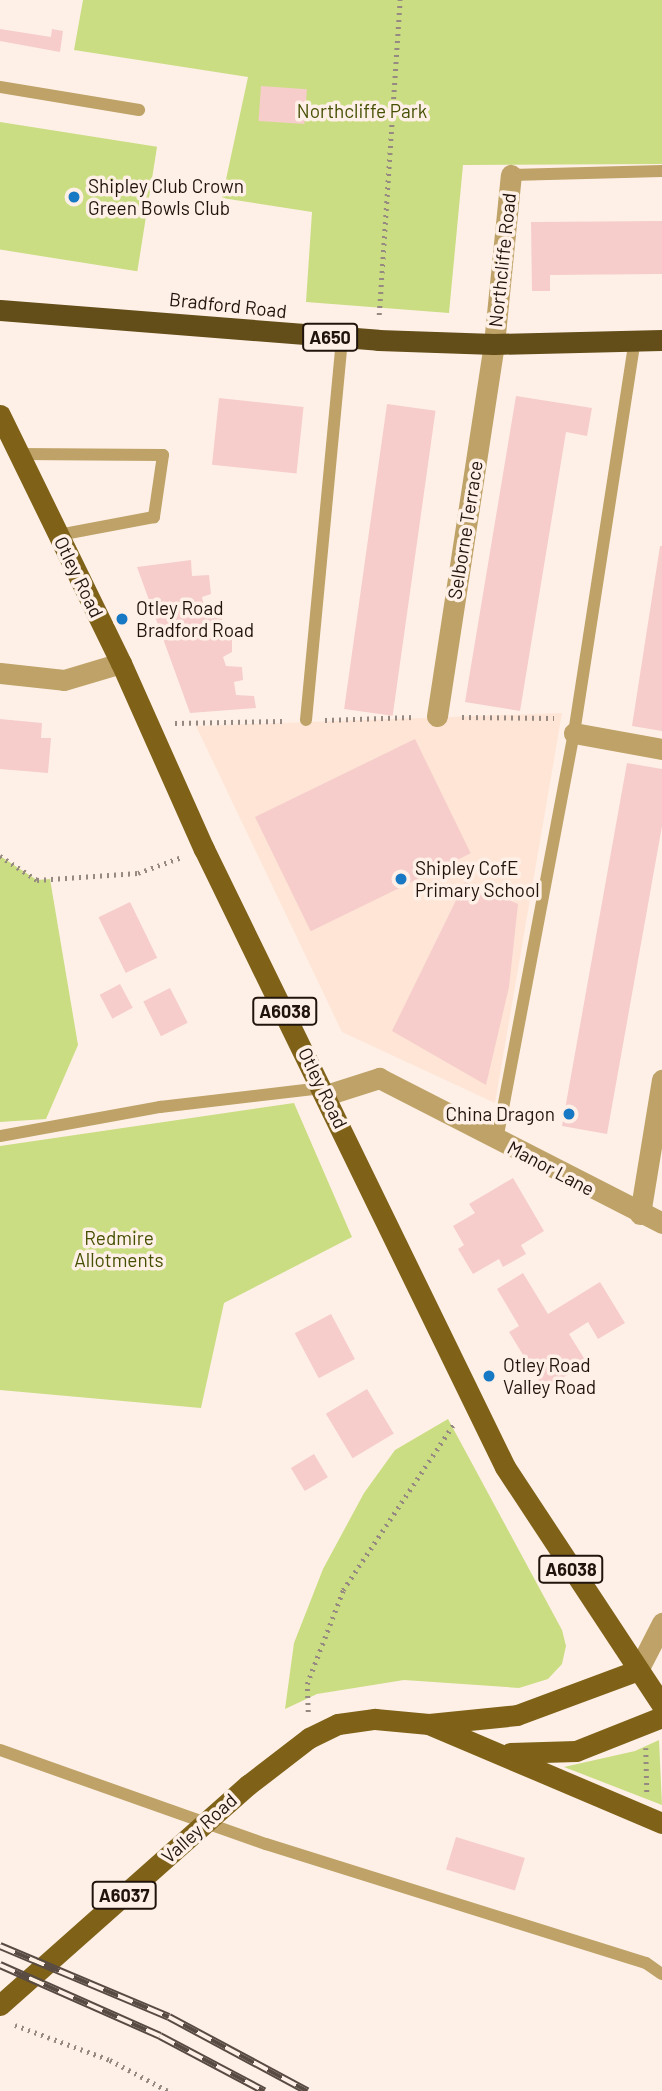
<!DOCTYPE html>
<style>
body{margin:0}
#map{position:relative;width:662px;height:2091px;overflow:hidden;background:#fef0e7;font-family:Barlow,sans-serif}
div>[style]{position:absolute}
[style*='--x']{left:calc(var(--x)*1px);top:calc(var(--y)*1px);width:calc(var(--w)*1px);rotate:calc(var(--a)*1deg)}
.built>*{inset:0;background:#fee5d6}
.green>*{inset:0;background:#cadd83;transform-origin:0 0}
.building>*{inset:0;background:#f6cdcb;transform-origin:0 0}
.path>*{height:4.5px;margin-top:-2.25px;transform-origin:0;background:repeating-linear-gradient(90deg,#968981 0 2px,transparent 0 7px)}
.lane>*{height:12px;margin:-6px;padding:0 6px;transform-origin:6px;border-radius:6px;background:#bea267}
.street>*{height:21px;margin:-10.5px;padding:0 10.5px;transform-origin:10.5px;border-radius:10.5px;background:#bea267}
.primary>*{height:21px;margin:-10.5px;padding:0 10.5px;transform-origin:10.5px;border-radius:10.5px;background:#7f6218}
.highway>*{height:21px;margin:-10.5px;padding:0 10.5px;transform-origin:10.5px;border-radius:10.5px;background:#634d18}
.rail>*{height:8px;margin-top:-4px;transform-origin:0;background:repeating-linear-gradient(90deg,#fef0e7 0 16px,#584b44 0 32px);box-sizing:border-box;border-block:2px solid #584b44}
.dots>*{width:19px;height:19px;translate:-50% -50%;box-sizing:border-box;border:4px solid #fef0e7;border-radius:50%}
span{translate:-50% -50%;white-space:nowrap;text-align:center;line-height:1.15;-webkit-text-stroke:7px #fef0e7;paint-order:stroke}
.shield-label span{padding:2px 5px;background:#fef0e7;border:2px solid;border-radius:5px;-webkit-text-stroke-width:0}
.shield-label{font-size:18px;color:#20140d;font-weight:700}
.park-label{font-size:19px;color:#455003}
.poi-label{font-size:19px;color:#20140d}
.left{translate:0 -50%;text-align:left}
.right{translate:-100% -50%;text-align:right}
.street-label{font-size:19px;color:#20140d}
</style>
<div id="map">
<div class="built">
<i style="clip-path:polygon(562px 713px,495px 1103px,342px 1032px,196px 726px)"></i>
</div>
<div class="green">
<i style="clip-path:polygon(83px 0,662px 0,662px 164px,463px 165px,449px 313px,306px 302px,312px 212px,222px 198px,248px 77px,74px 50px)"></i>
<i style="left:0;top:122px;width:159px;height:126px;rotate:9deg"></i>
<i style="clip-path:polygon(0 856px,37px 880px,50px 879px,78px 1045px,46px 1119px,0 1122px)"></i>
<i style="clip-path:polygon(294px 1103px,352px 1237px,224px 1303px,201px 1408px,0 1390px,0 1146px)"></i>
<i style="clip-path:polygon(448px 1419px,562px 1630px,566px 1646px,562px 1664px,548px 1679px,519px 1688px,404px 1680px,317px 1694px,285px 1709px,294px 1643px,323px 1569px,364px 1493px,395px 1450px)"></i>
<i style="clip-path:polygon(659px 1740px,662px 1805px,564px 1767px,635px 1751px)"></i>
</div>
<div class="building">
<i style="clip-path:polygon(0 29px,51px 37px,52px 29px,63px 31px,60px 52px,0 41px)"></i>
<i style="left:261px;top:86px;width:46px;height:35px;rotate:4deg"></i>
<i style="clip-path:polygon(662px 221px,662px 274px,550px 275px,550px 291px,532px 291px,531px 222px)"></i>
<i style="clip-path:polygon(516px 396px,592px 408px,587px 436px,566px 432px,520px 711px,465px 702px)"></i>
<i style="left:219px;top:398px;width:85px;height:67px;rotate:6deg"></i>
<i style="left:387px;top:404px;width:49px;height:308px;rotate:8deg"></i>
<i style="clip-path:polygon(660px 546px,662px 546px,662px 731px,632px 726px)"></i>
<i style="clip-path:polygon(191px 560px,192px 576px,209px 575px,211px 594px,202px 597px,204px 606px,221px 607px,222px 623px,213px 625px,215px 638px,232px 637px,232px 652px,223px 657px,226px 666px,242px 667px,243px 680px,234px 682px,236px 695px,254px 696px,256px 708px,190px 713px,137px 567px)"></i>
<i style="clip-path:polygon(0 719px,42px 723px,41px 738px,51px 738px,48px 773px,0 769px)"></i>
<i style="left:415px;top:739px;width:127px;height:178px;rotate:64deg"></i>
<i style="clip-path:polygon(627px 763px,662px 769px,662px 826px,607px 1134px,562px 1126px)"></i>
<i style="clip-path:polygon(465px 882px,518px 904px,509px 987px,486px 1085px,392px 1031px)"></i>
<i style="left:130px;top:902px;width:62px;height:35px;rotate:64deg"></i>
<i style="left:120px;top:984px;width:27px;height:23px;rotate:62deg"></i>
<i style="left:170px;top:988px;width:39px;height:30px;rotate:63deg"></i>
<i style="clip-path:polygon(513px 1178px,544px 1231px,521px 1245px,526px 1254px,503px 1267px,499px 1259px,473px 1274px,458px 1249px,464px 1245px,453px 1226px,475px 1213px,469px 1204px)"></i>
<i style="clip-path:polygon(523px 1273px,548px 1314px,600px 1282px,625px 1323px,598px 1339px,588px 1322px,569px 1334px,587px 1363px,544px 1389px,509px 1332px,519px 1326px,497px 1289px)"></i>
<i style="left:331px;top:1314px;width:51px;height:41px;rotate:62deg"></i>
<i style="left:367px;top:1389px;width:52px;height:48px;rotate:59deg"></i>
<i style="left:314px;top:1454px;width:27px;height:27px;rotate:59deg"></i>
<i style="left:456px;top:1837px;width:72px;height:34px;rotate:17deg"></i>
</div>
<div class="path">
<i style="--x:379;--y:315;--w:316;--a:-86.2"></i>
<i style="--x:462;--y:717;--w:92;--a:0.6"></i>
<i style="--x:325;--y:720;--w:89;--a:-1.9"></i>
<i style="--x:175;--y:723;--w:110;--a:-1"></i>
<i style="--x:0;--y:856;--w:44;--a:33"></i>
<i style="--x:37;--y:880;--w:101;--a:-4"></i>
<i style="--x:138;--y:873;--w:47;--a:-20"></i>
<i style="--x:308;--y:1712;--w:28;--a:-92"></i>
<i style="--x:307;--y:1684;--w:101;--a:-69"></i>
<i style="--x:343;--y:1590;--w:202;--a:-56.3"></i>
<i style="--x:646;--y:1748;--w:44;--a:88.7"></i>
<i style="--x:15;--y:2025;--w:101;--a:20.2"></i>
<i style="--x:110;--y:2060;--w:66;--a:28.1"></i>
</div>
<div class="lane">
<i style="--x:0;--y:87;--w:141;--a:9.4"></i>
<i style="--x:511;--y:175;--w:151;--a:-1.5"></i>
<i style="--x:19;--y:454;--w:144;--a:0.4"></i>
<i style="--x:163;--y:455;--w:63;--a:98.3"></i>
<i style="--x:154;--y:517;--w:97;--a:169.3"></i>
<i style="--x:306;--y:720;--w:384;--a:-84.6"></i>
<i style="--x:0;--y:1136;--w:163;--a:-10.3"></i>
<i style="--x:160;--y:1107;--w:163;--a:-6.7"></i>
<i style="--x:497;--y:1140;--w:414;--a:-79.3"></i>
<i style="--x:574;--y:733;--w:397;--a:-81.2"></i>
<i style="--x:0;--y:1750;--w:282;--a:19.5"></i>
<i style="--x:266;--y:1844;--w:398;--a:17.4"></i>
<i style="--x:646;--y:1963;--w:19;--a:35"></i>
</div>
<div class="street">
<i style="--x:0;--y:673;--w:64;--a:6.2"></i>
<i style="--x:64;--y:680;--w:59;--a:-16.6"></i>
<i style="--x:437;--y:716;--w:376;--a:-81.3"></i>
<i style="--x:494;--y:344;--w:170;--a:-84.3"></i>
<i style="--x:574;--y:733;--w:89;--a:10.3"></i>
<i style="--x:326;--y:1095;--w:56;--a:-17.8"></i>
<i style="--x:379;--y:1078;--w:318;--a:27.1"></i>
<i style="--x:640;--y:1214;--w:136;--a:-80.7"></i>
<i style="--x:638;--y:1670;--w:53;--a:-62.9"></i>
</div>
<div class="primary">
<i style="--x:0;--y:415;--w:276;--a:64"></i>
<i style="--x:121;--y:663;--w:204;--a:66"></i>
<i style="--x:204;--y:849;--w:687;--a:64.03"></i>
<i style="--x:505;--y:1467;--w:285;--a:56.6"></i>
<i style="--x:431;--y:1725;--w:251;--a:23"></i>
<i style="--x:510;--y:1753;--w:66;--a:-1.7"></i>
<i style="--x:576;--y:1751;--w:92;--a:-21.6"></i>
<i style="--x:0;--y:2005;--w:332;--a:-41.6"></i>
<i style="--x:248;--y:1785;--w:77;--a:-37.6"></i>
<i style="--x:309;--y:1738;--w:32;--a:-26"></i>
<i style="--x:338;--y:1724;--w:37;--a:-8"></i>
<i style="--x:375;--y:1719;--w:54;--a:5.3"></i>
<i style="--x:429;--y:1724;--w:88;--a:-5.8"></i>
<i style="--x:517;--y:1715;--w:129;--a:-20.4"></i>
</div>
<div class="highway">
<i style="--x:0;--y:310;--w:379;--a:4.5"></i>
<i style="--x:378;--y:340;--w:116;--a:2"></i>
<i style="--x:494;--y:344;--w:168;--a:-1.4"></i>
</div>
<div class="rail">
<i style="--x:0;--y:1946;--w:183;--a:22.8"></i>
<i style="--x:169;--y:2017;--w:157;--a:28.2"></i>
<i style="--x:0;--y:1965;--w:175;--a:23.9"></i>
<i style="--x:160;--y:2036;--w:118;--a:27.9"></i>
</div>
<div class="dots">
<i style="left:74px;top:197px;background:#1778c4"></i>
<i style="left:122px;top:619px;background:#1778c4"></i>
<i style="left:401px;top:879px;background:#1778c4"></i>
<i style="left:569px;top:1114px;background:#1778c4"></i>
<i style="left:489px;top:1376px;background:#1778c4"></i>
</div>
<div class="shield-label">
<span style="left:330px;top:337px">A650</span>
<span style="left:285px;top:1011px">A6038</span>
<span style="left:571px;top:1569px">A6038</span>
<span style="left:124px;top:1895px">A6037</span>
</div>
<div class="park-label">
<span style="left:362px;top:111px">Northcliffe Park</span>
<span style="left:119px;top:1249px">Redmire<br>Allotments</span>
</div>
<div class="poi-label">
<span class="left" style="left:88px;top:197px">Shipley Club Crown<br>Green Bowls Club</span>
<span class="left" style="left:136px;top:619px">Otley Road<br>Bradford Road</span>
<span class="left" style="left:415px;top:879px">Shipley CofE<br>Primary School</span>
<span class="right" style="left:555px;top:1114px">China Dragon</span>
<span class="left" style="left:503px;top:1376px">Otley Road<br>Valley Road</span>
</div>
<div class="street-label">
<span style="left:502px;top:260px;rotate:-84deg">Northcliffe Road</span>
<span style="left:228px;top:305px;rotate:6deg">Bradford Road</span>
<span style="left:465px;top:530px;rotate:-81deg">Selborne Terrace</span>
<span style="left:79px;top:577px;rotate:64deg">Otley Road</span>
<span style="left:323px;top:1088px;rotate:64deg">Otley Road</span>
<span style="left:551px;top:1168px;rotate:28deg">Manor Lane</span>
<span style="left:199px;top:1828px;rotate:-42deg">Valley Road</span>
</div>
</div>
